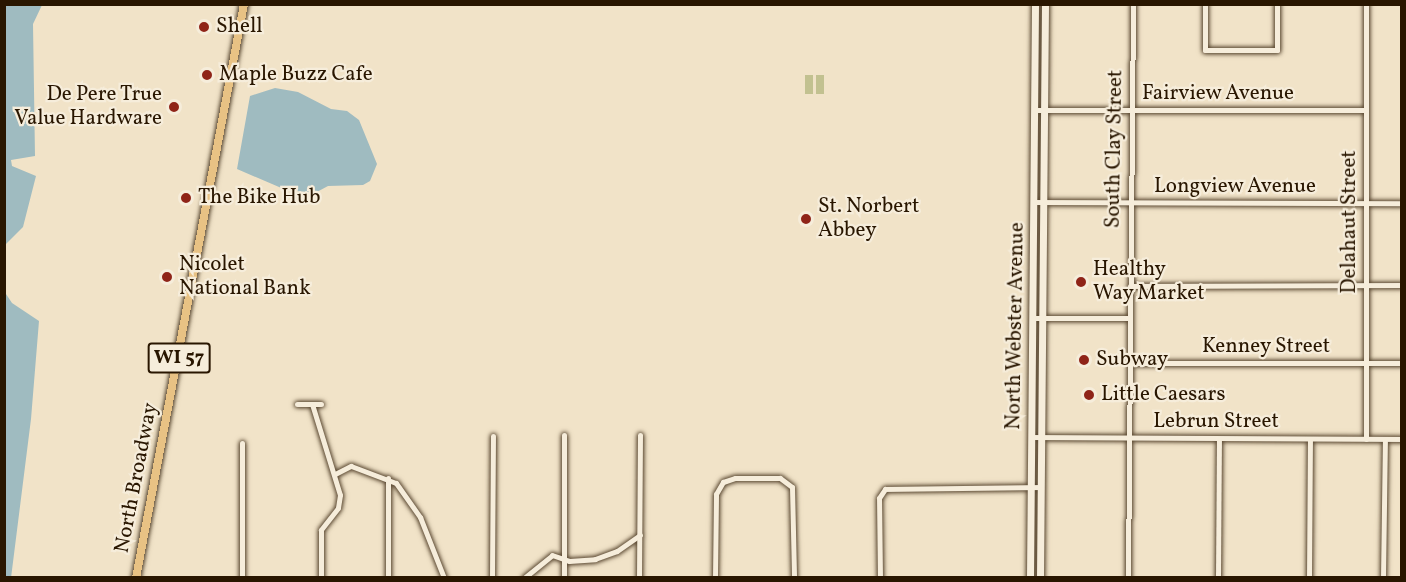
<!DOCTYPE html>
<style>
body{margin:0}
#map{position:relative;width:1406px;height:582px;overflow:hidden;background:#f1e3c8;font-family:Vollkorn,serif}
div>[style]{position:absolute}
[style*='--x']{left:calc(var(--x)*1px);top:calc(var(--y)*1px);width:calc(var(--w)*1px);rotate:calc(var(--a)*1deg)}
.green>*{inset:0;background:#c2c190;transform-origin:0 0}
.water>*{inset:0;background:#9fbbc0}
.roads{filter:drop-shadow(0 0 2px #5b4932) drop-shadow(0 0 2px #5b4932)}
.street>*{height:5px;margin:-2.5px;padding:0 2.5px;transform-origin:2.5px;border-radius:2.5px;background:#f6eddb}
.secondary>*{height:7px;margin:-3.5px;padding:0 3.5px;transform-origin:3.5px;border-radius:3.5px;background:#f6eddb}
.primary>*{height:8px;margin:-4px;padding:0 4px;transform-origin:4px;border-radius:4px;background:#e8c284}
.dots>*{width:16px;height:16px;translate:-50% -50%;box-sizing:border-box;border:3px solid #f6eddb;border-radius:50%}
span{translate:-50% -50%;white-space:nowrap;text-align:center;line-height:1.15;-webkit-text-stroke:4.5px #f6eddb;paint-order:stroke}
.shield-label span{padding:2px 4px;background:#f6eddb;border:2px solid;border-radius:4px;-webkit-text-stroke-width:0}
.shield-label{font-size:20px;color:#291600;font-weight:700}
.poi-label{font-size:21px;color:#291600}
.left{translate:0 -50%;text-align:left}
.right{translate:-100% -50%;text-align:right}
.street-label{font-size:21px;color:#291600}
.frame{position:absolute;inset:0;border:6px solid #291600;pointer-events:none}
</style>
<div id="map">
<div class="green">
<i style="left:805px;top:75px;width:8px;height:19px"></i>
<i style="left:816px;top:75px;width:8px;height:19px"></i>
</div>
<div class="water">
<i style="clip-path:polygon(5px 4px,42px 5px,33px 24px,35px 156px,11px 160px,12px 166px,36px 176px,23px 227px,5px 245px)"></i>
<i style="clip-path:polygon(275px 88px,298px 92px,331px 109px,347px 111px,359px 120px,377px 164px,370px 181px,363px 185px,328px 186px,315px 193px,286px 190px,237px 169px,250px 96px)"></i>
<i style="clip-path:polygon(4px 291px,12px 303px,39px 321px,31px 419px,11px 578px,4px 577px)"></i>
</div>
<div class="roads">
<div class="street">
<i style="--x:1205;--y:4;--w:46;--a:90"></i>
<i style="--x:1205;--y:50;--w:72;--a:0"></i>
<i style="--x:1277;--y:50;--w:46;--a:-90"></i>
<i style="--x:1034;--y:110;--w:332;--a:0"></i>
<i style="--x:1033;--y:202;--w:369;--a:0.2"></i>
<i style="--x:1130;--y:286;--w:272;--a:-0.2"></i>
<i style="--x:1032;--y:318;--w:97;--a:0"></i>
<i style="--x:1129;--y:363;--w:273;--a:0"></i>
<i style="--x:297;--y:404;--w:24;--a:0"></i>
<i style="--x:312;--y:404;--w:95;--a:72.9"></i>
<i style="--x:340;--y:495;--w:13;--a:99"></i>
<i style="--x:338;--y:508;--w:28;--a:128"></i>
<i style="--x:321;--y:530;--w:48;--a:90"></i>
<i style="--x:1031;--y:437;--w:371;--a:0.3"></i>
<i style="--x:1366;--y:439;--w:435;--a:-90"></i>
<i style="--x:335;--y:474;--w:18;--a:-27"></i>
<i style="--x:351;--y:466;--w:48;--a:20.7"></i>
<i style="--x:396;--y:483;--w:42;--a:54.8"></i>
<i style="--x:420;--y:517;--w:66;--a:68.5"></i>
<i style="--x:242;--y:578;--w:135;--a:-90"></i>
<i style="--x:388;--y:578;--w:100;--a:-90"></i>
<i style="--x:492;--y:578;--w:142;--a:-89.6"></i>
<i style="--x:524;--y:578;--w:36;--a:-39"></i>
<i style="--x:552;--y:555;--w:18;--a:19"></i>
<i style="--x:569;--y:561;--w:26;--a:-4"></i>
<i style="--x:595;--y:559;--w:23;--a:-20"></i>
<i style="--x:617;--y:551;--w:28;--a:-35"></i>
<i style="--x:564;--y:578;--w:143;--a:-90"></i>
<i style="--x:639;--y:578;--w:143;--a:-89.6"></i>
<i style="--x:715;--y:578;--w:84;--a:-89.3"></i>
<i style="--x:716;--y:494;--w:14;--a:-60"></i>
<i style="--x:723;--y:482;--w:13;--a:-18"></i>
<i style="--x:735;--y:478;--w:45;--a:0"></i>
<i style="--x:780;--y:478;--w:15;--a:37"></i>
<i style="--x:792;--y:487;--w:91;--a:88.7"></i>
<i style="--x:880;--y:578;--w:80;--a:-90.7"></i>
<i style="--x:879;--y:498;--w:11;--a:-56"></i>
<i style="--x:885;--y:489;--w:155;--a:-0.7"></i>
<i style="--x:1128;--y:578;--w:574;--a:-89.5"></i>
<i style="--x:1218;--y:578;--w:139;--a:-89.6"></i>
<i style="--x:1309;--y:578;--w:139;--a:-89.6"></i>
<i style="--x:1383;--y:578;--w:139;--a:-89.2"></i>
</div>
<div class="secondary">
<i style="--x:1030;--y:578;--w:574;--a:-89.5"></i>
<i style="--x:1040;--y:578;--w:574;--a:-89.5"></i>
</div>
<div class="primary">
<i style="--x:136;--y:578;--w:584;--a:-79.34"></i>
</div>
</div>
<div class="dots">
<i style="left:204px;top:27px;background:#8f2418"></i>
<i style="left:207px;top:75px;background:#8f2418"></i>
<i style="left:174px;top:107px;background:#8f2418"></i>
<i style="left:186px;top:198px;background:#8f2418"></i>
<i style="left:806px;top:219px;background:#8f2418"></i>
<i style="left:167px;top:277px;background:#8f2418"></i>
<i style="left:1081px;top:282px;background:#8f2418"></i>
<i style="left:1084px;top:360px;background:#8f2418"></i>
<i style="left:1089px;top:395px;background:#8f2418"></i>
</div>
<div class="shield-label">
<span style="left:179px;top:358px">WI 57</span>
</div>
<div class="poi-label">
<span class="left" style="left:216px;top:27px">Shell</span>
<span class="left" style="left:219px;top:75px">Maple Buzz Cafe</span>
<span class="right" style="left:162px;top:107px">De Pere True<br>Value Hardware</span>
<span class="left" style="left:198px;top:198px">The Bike Hub</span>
<span class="left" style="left:818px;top:219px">St. Norbert<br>Abbey</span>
<span class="left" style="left:179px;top:277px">Nicolet<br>National Bank</span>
<span class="left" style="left:1093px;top:282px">Healthy<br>Way Market</span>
<span class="left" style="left:1096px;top:360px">Subway</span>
<span class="left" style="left:1101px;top:395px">Little Caesars</span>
</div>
<div class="street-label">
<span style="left:1218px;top:94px">Fairview Avenue</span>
<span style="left:1115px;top:149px;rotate:-89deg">South Clay Street</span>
<span style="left:1235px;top:187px">Longview Avenue</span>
<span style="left:1350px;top:222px;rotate:-90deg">Delahaut Street</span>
<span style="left:1016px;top:326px;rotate:-89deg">North Webster Avenue</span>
<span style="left:1266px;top:347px">Kenney Street</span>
<span style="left:1216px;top:422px">Lebrun Street</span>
<span style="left:137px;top:478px;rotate:-79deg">North Broadway</span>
</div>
<div class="frame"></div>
</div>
